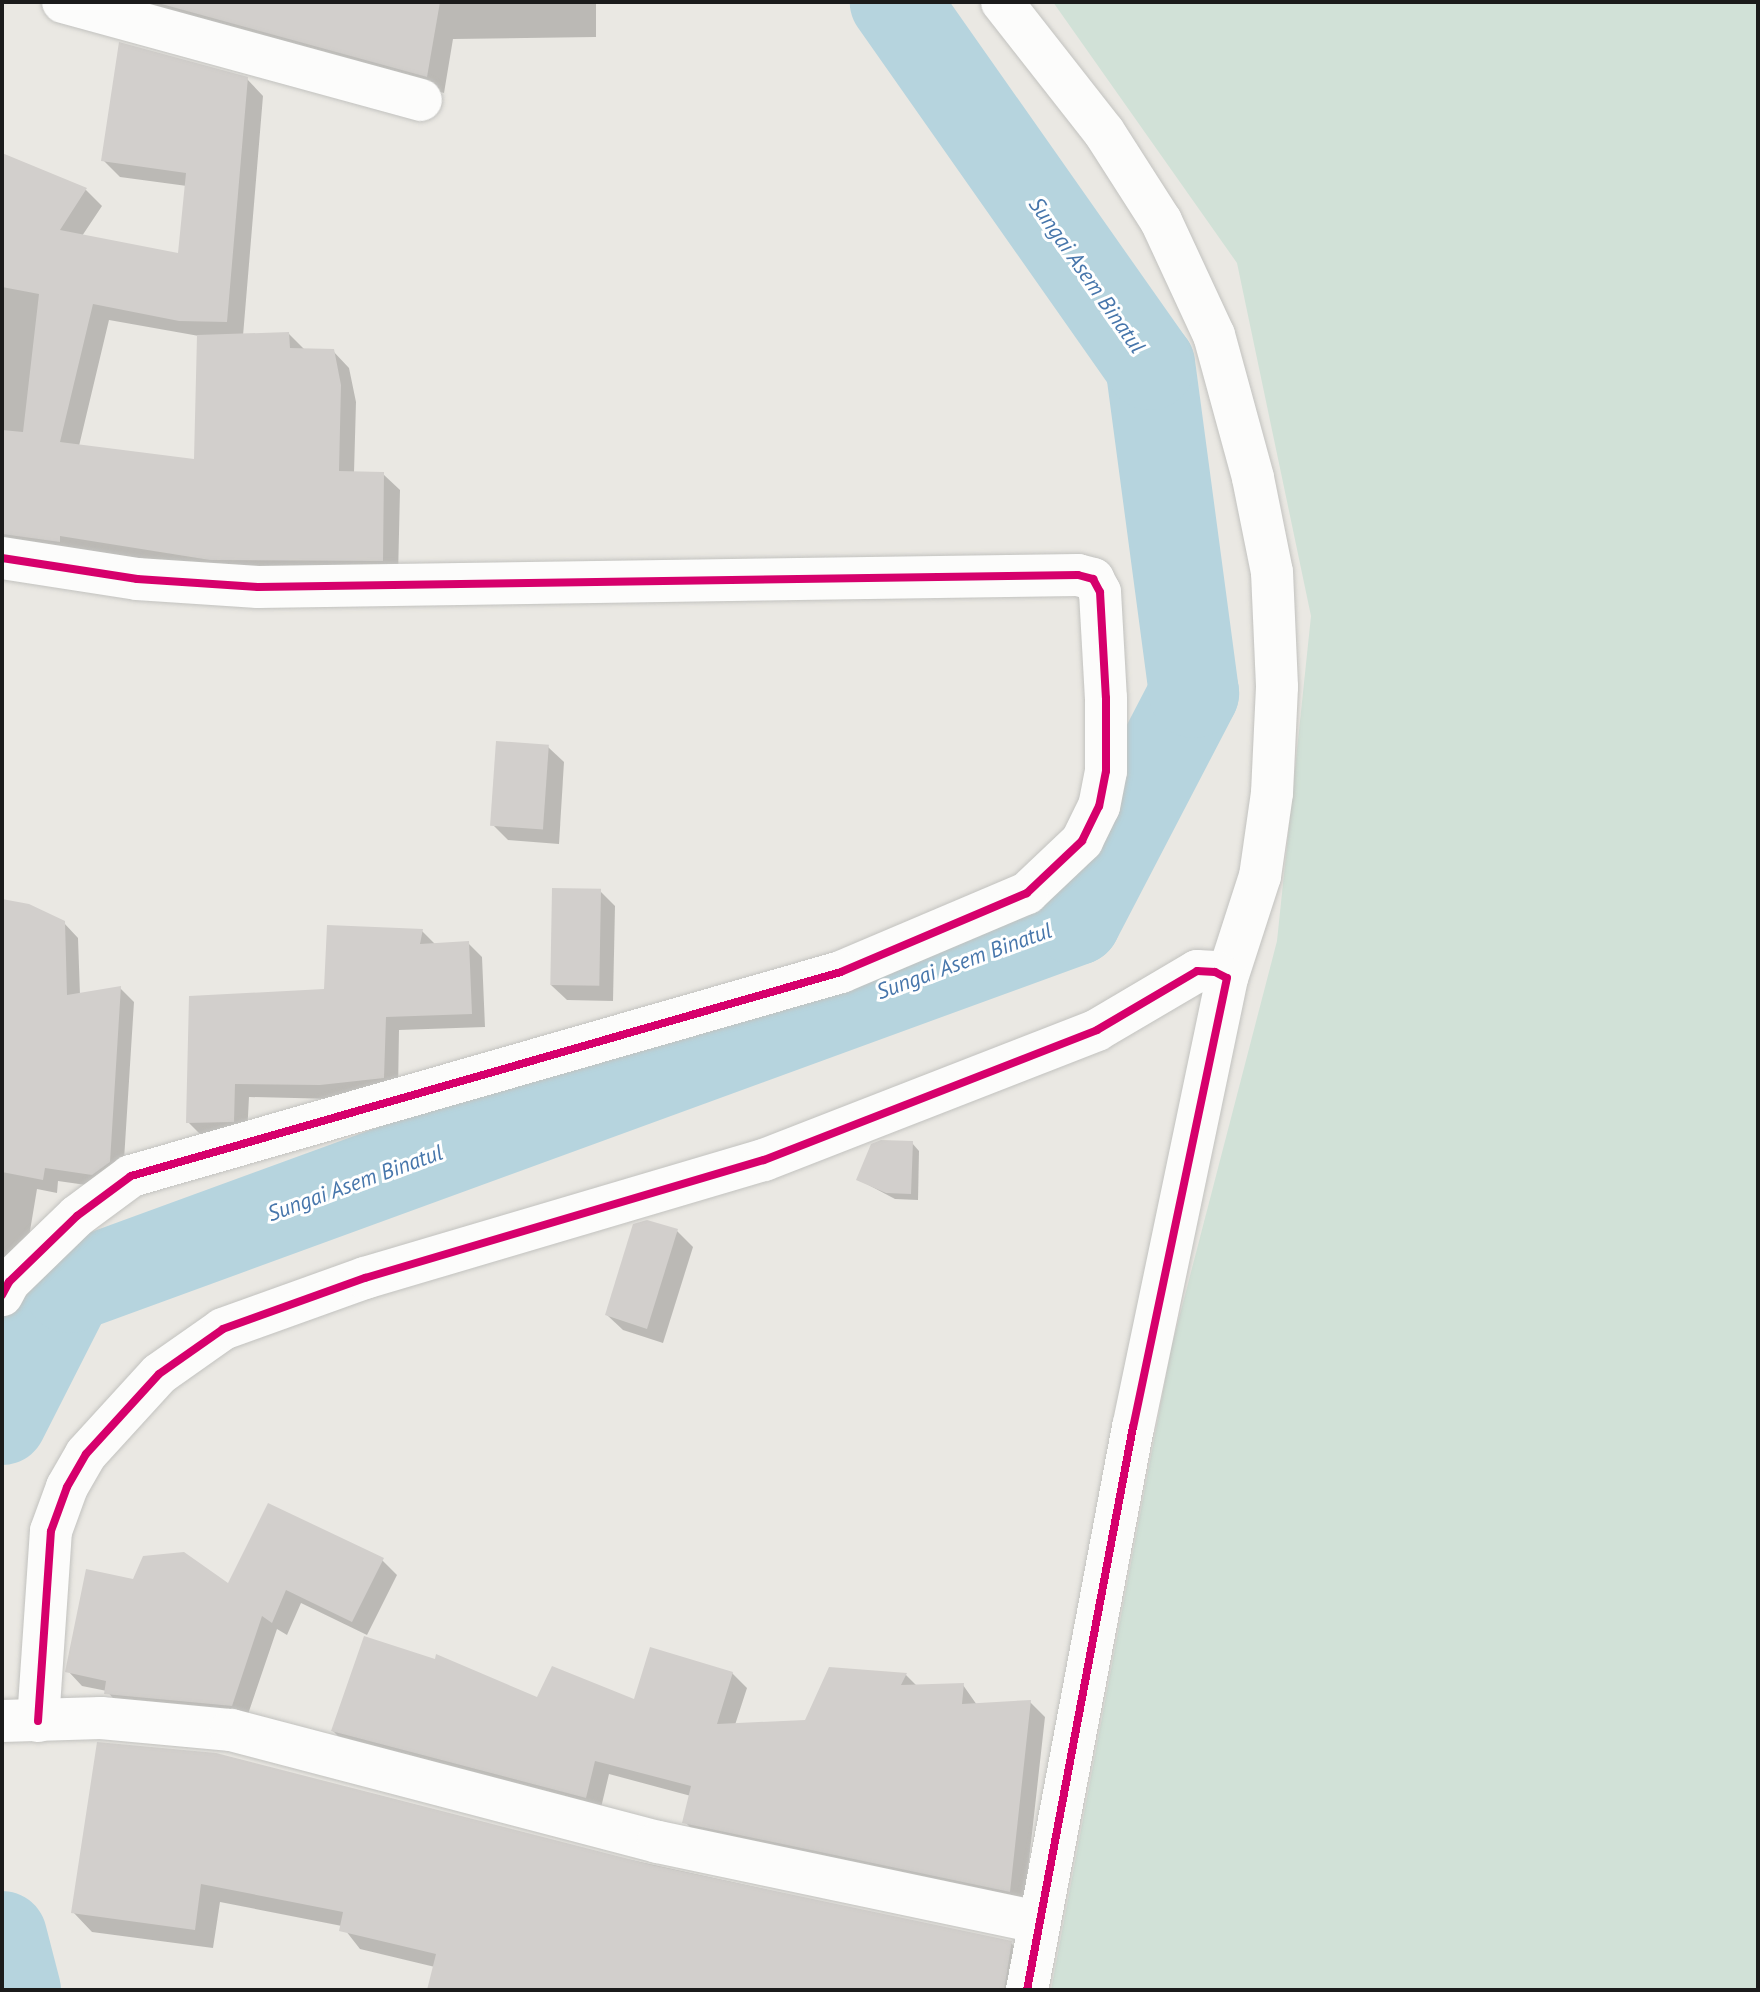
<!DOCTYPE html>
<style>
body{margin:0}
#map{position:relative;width:1760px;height:1992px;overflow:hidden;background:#eae8e3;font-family:"PT Sans",sans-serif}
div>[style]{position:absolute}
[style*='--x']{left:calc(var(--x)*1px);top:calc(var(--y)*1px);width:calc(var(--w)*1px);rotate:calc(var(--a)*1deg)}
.wetland>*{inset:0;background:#d1e1d7}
.shadow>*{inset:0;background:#0003}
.river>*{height:90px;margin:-45px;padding:0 45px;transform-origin:45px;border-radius:45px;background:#b6d4de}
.building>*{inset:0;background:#d2cfcc;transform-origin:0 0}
.roads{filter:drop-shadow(0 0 2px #c2c2bf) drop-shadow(0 0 2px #c2c2bf)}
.minor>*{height:42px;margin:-21px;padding:0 21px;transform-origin:21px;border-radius:21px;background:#fcfcfb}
.cycleway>*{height:8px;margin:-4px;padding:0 4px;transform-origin:4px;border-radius:4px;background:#d6006c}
span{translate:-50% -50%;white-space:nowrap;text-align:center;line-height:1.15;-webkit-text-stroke:6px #fff;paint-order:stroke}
.water-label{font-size:22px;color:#4776ab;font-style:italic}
.frame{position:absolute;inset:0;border:4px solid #1b1b1b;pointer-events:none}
</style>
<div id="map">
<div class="wetland">
<i style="clip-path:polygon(1053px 2px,1758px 2px,1758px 1990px,1051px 1990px,1171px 1349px,1277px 941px,1311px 616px,1237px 263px)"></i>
</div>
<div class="shadow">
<i style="clip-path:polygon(112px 2px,596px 2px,596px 37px,453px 39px,444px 93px)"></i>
<i style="clip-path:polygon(evenodd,247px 79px,263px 96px,243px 336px,289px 334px,306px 351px,333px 351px,349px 368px,356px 402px,354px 473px,383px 474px,400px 490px,398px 577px,2px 551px,2px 155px,86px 190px,102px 206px,82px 236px,180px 255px,187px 186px,120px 177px,103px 160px,247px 79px,109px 320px,199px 336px,196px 462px,79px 446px,109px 320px)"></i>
<i style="clip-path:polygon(548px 747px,564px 762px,559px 844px,508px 840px,493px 825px)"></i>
<i style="clip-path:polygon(600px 891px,615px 906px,613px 1001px,567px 1000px,551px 985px)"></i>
<i style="clip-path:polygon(2px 901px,64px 923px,78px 938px,80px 995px,120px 988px,134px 1002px,123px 1176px,107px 1188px,58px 1181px,57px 1193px,37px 1189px,25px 1261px,2px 1267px)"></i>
<i style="clip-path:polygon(422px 931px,436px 945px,468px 943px,482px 957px,485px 1027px,399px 1030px,398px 1091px,335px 1099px,249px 1097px,247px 1135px,202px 1136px,188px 1122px,326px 991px)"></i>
<i style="clip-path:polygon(912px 1143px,919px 1151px,918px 1200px,895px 1199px,859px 1180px)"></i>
<i style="clip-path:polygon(677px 1231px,693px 1247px,663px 1343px,623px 1330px,607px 1315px)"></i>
<i style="clip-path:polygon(382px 1560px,397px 1575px,367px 1635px,301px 1603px,287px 1635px,277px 1629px,246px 1720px,121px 1708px,107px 1691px,82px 1686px,68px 1671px,134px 1582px,228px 1586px)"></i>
<i style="clip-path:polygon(830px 1669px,906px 1675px,918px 1687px,963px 1685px,977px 1705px,1030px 1702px,1045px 1717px,1024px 1905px,700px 1837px,685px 1822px,691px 1796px,609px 1774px,600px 1812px,348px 1746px,333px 1731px,538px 1700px,635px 1701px,732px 1673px,747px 1688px,735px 1725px,806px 1722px)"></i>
<i style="clip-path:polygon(99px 1744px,1011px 1943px,1030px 1962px,1025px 1990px,429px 1990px,435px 1967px,360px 1949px,342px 1926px,220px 1902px,213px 1948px,92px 1932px,73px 1912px)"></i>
</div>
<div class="river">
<i style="--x:2;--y:1420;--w:148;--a:-63.1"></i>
<i style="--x:69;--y:1288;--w:1072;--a:-20.07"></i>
<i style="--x:1076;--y:920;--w:256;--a:-62.5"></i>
<i style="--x:1194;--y:693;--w:331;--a:-97.6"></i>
<i style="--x:1150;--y:365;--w:444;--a:-125.1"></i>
<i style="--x:2;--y:1936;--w:56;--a:75.5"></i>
</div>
<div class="building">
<i style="clip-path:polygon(154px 2px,440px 2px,427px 77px)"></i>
<i style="clip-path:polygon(119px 42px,248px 77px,227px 322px,179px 321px,93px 304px,60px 442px,194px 459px,197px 335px,289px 332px,290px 348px,334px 349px,341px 385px,339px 471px,384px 472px,383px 561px,210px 560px,60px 536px,60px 542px,2px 534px,2px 430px,23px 432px,39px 294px,2px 287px,2px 153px,87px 188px,60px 230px,178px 253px,186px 173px,101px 161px)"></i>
<i style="left:496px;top:741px;width:53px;height:85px;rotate:4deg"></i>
<i style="left:552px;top:888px;width:49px;height:97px;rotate:1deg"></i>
<i style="clip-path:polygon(2px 899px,29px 904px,65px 921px,67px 995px,121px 986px,110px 1162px,92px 1175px,45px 1168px,43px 1180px,2px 1172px)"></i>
<i style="clip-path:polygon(327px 925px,423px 929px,420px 944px,469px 941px,472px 1014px,386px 1017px,384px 1078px,320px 1085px,235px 1084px,234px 1122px,186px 1123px,189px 996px,324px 989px)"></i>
<i style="clip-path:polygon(881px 1140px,913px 1141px,911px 1194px,886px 1193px,856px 1180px,871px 1144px)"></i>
<i style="clip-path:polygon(647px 1220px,678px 1229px,647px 1329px,605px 1315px,633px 1224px)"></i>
<i style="clip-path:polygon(268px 1503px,384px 1558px,352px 1622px,286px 1590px,272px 1623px,262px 1616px,232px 1706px,104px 1694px,106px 1681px,65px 1672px,86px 1569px,133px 1579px,143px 1556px,184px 1552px,228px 1583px)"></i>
<i style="clip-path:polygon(364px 1636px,435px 1659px,436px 1654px,537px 1697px,552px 1666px,634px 1699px,650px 1647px,733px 1672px,717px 1724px,805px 1720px,829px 1667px,907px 1673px,901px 1685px,964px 1683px,962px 1704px,1031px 1700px,1010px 1892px,682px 1823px,691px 1786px,595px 1761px,586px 1798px,331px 1731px)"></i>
<i style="clip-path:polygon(97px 1742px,216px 1753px,652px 1865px,1012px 1941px,1004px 1990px,427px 1990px,436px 1954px,339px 1931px,343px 1912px,201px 1884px,195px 1930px,71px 1913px)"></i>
</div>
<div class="roads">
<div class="minor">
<i style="--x:63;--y:2;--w:371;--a:15.3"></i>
<i style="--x:1002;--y:2;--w:165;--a:51.9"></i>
<i style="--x:1104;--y:132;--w:106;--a:57.4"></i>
<i style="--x:1161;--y:221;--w:126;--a:65.1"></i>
<i style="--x:1214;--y:335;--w:148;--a:74.7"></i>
<i style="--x:1253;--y:478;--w:96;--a:78.6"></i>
<i style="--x:1272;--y:572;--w:115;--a:87.5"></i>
<i style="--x:1277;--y:687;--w:106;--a:92.7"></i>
<i style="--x:1272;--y:793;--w:84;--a:98.2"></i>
<i style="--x:1260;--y:876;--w:107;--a:107.9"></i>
<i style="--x:2;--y:558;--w:137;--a:8.8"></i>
<i style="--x:137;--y:579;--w:121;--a:3.8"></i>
<i style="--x:258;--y:587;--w:820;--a:-0.84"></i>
<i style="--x:1078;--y:575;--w:16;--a:15"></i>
<i style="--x:1093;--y:579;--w:15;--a:62"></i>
<i style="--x:1100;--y:592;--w:106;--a:86.8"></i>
<i style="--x:1106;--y:698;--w:73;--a:90"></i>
<i style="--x:1106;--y:771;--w:36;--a:101"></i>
<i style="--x:1099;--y:806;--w:39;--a:116"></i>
<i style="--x:1082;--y:841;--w:76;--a:136.6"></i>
<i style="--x:1027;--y:893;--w:202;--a:157"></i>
<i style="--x:841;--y:972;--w:739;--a:163.97"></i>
<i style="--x:131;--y:1176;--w:67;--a:143.5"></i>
<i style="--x:77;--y:1216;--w:95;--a:135.9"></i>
<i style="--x:9;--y:1282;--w:15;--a:118"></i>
<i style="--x:2;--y:1721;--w:99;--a:-1.7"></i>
<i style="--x:101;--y:1718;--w:131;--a:5.3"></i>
<i style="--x:231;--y:1730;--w:441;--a:14.7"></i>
<i style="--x:658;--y:1842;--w:387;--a:11.9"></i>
<i style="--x:38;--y:1721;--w:190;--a:-86.1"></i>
<i style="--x:51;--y:1531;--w:47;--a:-70"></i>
<i style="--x:67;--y:1487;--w:38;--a:-60"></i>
<i style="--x:86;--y:1454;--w:108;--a:-47.6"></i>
<i style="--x:159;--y:1374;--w:78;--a:-35.1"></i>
<i style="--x:223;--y:1329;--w:151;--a:-19.8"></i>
<i style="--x:365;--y:1278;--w:416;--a:-16.5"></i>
<i style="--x:764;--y:1160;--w:357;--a:-21.3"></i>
<i style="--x:1097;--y:1030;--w:116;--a:-30.5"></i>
<i style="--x:1197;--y:971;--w:18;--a:3"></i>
<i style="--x:1215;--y:972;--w:13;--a:27"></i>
<i style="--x:1227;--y:978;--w:459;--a:101.8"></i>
<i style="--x:1133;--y:1427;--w:573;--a:100.66"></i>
</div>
</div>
<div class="cycleway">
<i style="--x:2;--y:558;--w:137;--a:8.8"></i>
<i style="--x:137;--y:579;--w:121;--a:3.8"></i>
<i style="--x:258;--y:587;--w:820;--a:-0.84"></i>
<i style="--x:1078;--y:575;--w:16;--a:15"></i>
<i style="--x:1093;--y:579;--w:15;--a:62"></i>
<i style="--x:1100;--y:592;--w:106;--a:86.8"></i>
<i style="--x:1106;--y:698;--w:73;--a:90"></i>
<i style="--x:1106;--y:771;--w:36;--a:101"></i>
<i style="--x:1099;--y:806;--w:39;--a:116"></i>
<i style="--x:1082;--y:841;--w:76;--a:136.6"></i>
<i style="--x:1027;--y:893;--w:202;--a:157"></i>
<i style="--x:841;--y:972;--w:739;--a:163.97"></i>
<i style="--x:131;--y:1176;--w:67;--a:143.5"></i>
<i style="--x:77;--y:1216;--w:95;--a:135.9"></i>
<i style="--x:9;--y:1282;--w:15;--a:118"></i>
<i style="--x:38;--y:1721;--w:190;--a:-86.1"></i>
<i style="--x:51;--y:1531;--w:47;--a:-70"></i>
<i style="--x:67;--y:1487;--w:38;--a:-60"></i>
<i style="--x:86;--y:1454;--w:108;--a:-47.6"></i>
<i style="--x:159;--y:1374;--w:78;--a:-35.1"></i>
<i style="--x:223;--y:1329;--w:151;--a:-19.8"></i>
<i style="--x:365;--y:1278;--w:416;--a:-16.5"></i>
<i style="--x:764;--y:1160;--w:357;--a:-21.3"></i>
<i style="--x:1097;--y:1030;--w:116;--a:-30.5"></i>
<i style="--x:1197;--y:971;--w:18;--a:3"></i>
<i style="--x:1215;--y:972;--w:13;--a:27"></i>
<i style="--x:1227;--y:978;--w:459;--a:101.8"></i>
<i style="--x:1133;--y:1427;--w:573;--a:100.66"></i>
</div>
<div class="water-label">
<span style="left:1087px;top:275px;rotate:55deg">Sungai Asem Binatul</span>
<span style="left:964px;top:961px;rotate:-20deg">Sungai Asem Binatul</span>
<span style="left:355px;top:1183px;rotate:-20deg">Sungai Asem Binatul</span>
</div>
<div class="frame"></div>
</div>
